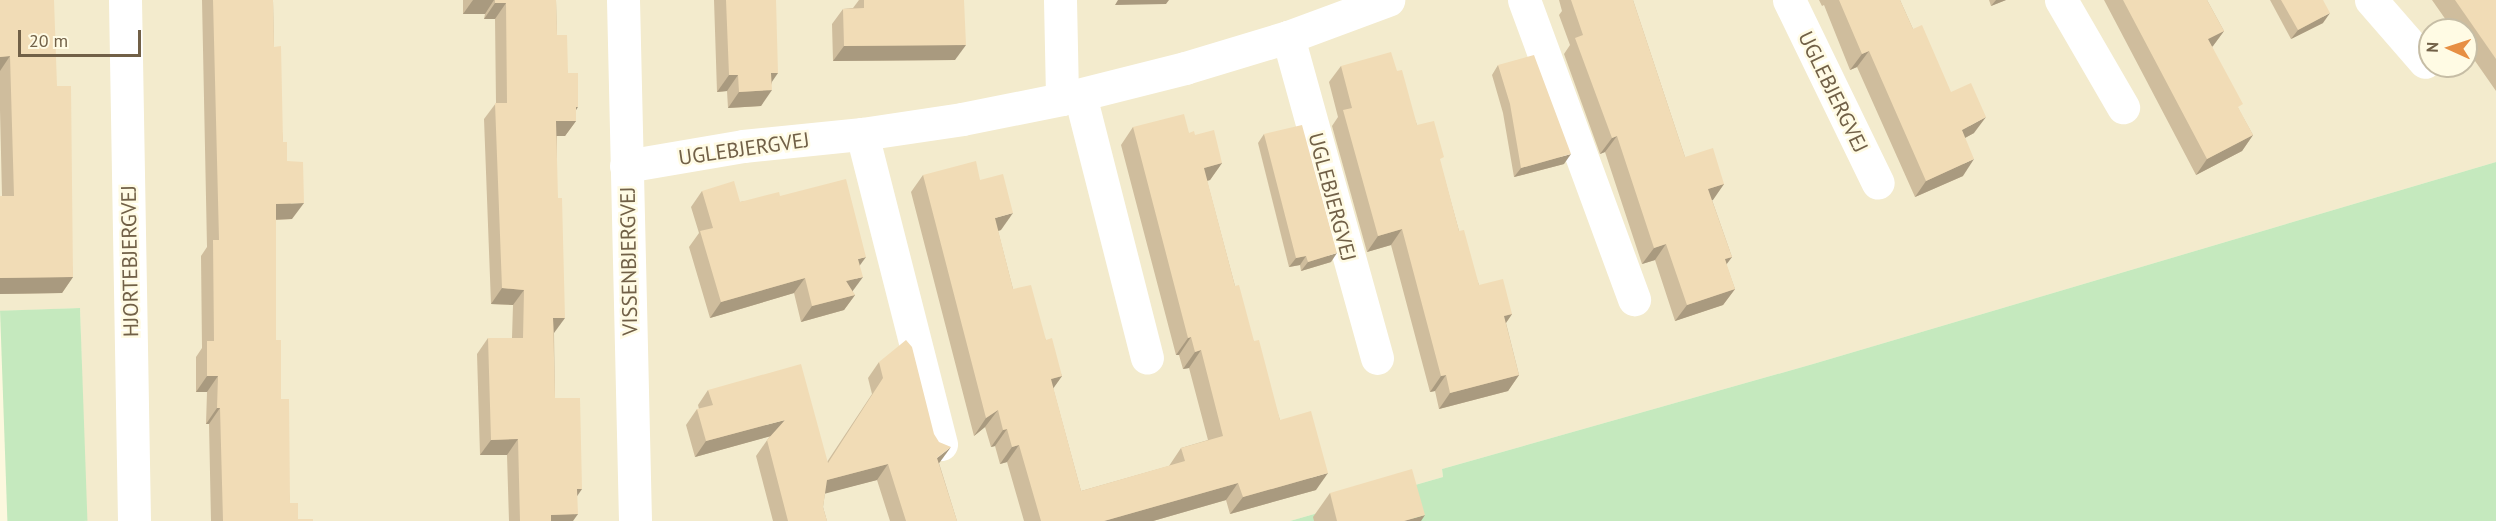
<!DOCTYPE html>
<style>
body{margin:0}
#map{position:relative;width:2496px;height:521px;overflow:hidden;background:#fcf8de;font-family:"PT Sans",sans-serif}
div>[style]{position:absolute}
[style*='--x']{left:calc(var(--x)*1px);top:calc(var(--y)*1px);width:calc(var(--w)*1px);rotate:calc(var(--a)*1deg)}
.residential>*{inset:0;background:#f3ebcd}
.green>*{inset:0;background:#c5e9be;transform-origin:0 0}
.minor>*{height:33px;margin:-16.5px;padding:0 16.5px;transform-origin:16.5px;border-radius:16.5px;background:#fff}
.wall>*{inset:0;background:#cfbd9d}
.shaded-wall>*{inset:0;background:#a99a7f}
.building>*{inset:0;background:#f1dcb6}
span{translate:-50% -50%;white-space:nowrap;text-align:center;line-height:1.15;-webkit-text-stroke:5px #fffbe4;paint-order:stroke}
.street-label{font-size:21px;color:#716047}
.north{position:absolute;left:2418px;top:18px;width:60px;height:60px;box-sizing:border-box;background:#fffbe4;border:2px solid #c6bda5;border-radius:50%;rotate:273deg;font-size:16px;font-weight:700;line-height:24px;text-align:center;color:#716047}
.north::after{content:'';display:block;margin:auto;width:21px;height:27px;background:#e78f43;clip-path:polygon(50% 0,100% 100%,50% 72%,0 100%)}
.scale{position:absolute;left:18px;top:30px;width:123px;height:27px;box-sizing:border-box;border:3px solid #716047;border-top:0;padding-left:8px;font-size:18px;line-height:21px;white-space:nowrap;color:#716047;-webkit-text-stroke:4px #fffbe4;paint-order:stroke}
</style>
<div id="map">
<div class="residential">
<i style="clip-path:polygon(evenodd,0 0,2496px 0,2496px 162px,1813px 364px,1442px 469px,1443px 477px,1290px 521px,86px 521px,80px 308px,0 311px,0 0,2430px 30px,2466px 30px,2466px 66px,2430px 66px,2430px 30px)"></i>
</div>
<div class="green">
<i style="clip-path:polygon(2496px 162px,2496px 521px,1290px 521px,1443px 477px,1442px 469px,1813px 364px)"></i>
<i style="left:80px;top:308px;width:213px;height:80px;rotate:88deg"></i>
</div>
<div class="minor">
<i style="--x:125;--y:0;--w:521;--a:89.01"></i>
<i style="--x:623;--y:0;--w:521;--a:88.68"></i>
<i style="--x:1060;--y:0;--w:99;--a:88.8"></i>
<i style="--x:1524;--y:0;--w:319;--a:69.8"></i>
<i style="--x:1789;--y:0;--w:203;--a:64.1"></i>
<i style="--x:2061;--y:0;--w:124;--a:59.9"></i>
<i style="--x:2371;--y:0;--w:82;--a:48.9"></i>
<i style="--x:1288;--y:37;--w:333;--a:74.5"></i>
<i style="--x:1080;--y:95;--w:271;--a:75.7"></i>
<i style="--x:862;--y:134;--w:320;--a:75.7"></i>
<i style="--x:626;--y:166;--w:119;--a:-9.7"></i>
<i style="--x:743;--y:146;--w:120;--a:-5.8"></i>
<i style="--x:862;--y:134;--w:101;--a:-8.5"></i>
<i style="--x:962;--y:119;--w:102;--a:-11.3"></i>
<i style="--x:1062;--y:99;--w:127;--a:-14.1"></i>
<i style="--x:1185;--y:68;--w:108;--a:-16.8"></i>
<i style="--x:1288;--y:37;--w:107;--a:-20.3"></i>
</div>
<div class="wall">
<i style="clip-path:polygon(0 0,57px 86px,73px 277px,62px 293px,0 294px,0 196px,2px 196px,0 110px)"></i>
<i style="clip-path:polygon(202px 0,273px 0,274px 47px,283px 142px,287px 161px,292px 219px,276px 220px,276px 340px,290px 503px,298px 519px,313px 521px,211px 521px,209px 424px,206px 424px,207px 392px,196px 392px,196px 357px,202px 348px,201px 256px,207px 247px)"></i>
<i style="clip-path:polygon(463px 0,556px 0,557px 35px,568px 73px,576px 111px,576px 121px,565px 136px,557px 136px,554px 333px,555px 398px,577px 496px,573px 521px,509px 521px,507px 455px,480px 455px,477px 354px,488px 338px,512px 338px,513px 305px,491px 304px,484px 119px,496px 103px,495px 19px,484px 19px,485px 14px,463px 14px)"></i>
<i style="clip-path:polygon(714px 0,776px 0,772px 83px,761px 106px,728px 108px,727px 91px,717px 92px)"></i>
<i style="clip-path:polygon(859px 0,964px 0,955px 60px,833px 61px,832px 24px,843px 9px,853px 8px)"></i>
<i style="clip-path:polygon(1559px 0,1633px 0,1685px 157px,1724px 184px,1712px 200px,1732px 257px,1726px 264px,1735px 289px,1723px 305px,1675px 321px,1655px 260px,1642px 264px,1605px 152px,1600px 154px,1564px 54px,1570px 45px,1559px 15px,1562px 11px)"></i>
<i style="clip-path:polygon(1819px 0,1900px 0,1913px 29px,1974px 133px,1965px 138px,1963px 176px,1915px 197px,1857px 67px,1850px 70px,1824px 5px,1822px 6px)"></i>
<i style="clip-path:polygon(1989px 0,2006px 0,1991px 6px)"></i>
<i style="clip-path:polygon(2104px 0,2207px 0,2224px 31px,2212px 47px,2239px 110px,2253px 135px,2242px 151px,2196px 175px)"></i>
<i style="clip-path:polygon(2270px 0,2323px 0,2323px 23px,2291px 39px)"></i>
<i style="clip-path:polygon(2432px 0,2496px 0,2496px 91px,2466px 48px,2466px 30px,2453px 30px)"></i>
<i style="clip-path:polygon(1498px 65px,1564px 164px,1514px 177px,1503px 113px,1492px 75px)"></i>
<i style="clip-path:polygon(1341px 66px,1397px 71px,1417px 125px,1440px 162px,1459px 231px,1479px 285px,1512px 314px,1506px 323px,1519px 375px,1508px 391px,1439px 409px,1435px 391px,1430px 392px,1391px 245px,1367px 252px,1332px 126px,1338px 117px,1329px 82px)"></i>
<i style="clip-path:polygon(1133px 127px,1189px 133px,1195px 135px,1222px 163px,1210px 180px,1207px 181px,1235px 286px,1280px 420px,1316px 490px,1230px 514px,1226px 500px,1153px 521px,1024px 521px,1007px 462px,1000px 464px,995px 446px,991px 447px,985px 427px,974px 436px,911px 192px,923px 175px,980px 180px,1001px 230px,998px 231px,1013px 289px,1046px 340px,1062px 376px,1053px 388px,1081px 491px,1169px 466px,1181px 448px,1208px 440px,1189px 368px,1183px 369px,1179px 355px,1176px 355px,1121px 145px)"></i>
<i style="clip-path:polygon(1264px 134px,1331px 262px,1301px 271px,1300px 265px,1289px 267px,1258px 143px)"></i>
<i style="clip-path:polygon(702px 191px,740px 202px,780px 196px,860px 265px,852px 291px,855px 295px,844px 310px,801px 322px,794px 293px,710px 318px,689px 247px,699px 233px,691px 207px)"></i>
<i style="clip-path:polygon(879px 362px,940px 462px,939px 463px,957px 521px,890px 521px,877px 480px,825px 493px,823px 507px,827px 521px,773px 521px,756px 456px,770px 436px,695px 457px,686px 425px,697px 409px,699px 409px,698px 405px,708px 390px,827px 462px,872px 394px,868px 378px)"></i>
<i style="clip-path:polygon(1330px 493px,1421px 521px,1314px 521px,1313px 517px)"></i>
</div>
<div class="shaded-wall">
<i style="clip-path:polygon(473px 0,494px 0,485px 14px,463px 14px)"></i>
<i style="clip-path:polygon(1118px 0,1169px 0,1166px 4px,1115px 5px)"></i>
<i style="clip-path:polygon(1996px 0,2006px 0,1991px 6px)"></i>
<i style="clip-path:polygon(495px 3px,506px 3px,495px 19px,484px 19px)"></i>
<i style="clip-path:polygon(2330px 13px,2323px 23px,2291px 39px,2298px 30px)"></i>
<i style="clip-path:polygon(2224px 31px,2213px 46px,2197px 55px,2208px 39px)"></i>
<i style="clip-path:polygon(966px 45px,955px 60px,833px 61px,844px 46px)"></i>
<i style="clip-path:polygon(1869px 51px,1857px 67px,1850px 70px,1862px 54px)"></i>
<i style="clip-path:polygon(10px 56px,0 71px,0 57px)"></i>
<i style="clip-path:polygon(771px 73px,778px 73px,767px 89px)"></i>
<i style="clip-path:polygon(729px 75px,738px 75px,727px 91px,717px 92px)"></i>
<i style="clip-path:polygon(772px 90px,761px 106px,728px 108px,739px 92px)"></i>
<i style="clip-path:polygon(576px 107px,578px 107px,569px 121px,576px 121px,565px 136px,545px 136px,556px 121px)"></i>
<i style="clip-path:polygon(1986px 117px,1974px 133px,1950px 146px,1962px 130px)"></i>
<i style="clip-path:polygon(2253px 135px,2242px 151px,2196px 175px,2207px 159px)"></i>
<i style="clip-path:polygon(1617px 136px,1605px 152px,1600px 154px,1612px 138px)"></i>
<i style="clip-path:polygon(1571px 154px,1564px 164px,1514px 177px,1521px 168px)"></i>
<i style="clip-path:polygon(1974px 159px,1963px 176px,1915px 197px,1926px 181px)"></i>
<i style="clip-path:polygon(1222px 163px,1210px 180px,1191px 185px,1204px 168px)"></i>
<i style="clip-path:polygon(1724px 184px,1713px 200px,1697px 205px,1708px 189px)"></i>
<i style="clip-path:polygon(304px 203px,292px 219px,265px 220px,276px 204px)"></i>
<i style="clip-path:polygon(1013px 213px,1001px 230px,983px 235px,995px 218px)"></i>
<i style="clip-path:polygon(1402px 229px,1391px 245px,1367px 252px,1378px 236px)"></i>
<i style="clip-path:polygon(1666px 244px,1655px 260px,1642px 264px,1654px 248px)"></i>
<i style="clip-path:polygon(1337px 253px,1331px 262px,1301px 271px,1308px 262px)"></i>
<i style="clip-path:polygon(1306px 256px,1300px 265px,1289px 267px,1296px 258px)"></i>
<i style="clip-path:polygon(866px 257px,855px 272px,858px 259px)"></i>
<i style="clip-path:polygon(1732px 257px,1720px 273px,1725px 259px)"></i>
<i style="clip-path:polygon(73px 277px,62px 293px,0 294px,0 278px)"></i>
<i style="clip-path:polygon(863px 277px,852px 292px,846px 281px)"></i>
<i style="clip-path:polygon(805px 278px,794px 293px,710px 318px,721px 302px)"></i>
<i style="clip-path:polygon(502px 288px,524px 290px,513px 305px,491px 304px)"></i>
<i style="clip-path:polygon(1735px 289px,1723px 305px,1675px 321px,1687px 305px)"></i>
<i style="clip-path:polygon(855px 295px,844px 310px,801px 322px,812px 306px)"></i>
<i style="clip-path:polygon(1512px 314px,1501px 330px,1504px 316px)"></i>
<i style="clip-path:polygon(553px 318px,565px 318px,554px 333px)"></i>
<i style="clip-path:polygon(1191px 337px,1179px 355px,1176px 355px,1188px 338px)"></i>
<i style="clip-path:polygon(1201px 350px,1189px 368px,1183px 369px,1195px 352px)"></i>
<i style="clip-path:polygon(1446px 375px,1435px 391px,1430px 392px,1441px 376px)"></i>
<i style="clip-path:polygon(1519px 375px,1508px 391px,1439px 409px,1450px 393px)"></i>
<i style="clip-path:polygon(207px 376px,218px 376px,207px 392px,196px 392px)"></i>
<i style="clip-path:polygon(1062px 376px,1050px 393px,1051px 379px)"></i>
<i style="clip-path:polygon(217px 408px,220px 408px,209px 424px,206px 424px)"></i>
<i style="clip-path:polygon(998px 410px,985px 427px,974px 436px,986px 418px)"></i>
<i style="clip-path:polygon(785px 420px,775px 435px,695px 457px,706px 441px)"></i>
<i style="clip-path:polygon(1007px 429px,995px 446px,991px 447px,1003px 430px)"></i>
<i style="clip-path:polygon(518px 439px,507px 455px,480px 455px,491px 440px)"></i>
<i style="clip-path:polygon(1019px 445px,1007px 462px,1000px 464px,1012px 447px)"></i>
<i style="clip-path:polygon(951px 447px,940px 462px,926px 473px,937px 458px)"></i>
<i style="clip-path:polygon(888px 464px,877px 480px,816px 496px,827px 480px)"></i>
<i style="clip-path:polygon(1328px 473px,1316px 490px,1230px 514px,1243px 497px)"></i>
<i style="clip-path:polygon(1238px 483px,1226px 500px,1153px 521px,1104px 521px)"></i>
<i style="clip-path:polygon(577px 489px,582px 489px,571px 505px)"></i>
<i style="clip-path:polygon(578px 514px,573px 521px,546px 521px,551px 515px)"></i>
<i style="clip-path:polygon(1425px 515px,1421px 521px,1404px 521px)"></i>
</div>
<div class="building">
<i style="clip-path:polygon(0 0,54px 0,57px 86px,71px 86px,73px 277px,0 278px,0 196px,14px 196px,10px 56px,0 57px)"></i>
<i style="clip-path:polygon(213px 0,273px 0,274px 47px,281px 46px,283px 142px,287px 142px,287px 161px,303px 162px,304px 203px,276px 204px,276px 340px,281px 340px,281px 399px,289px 399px,290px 503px,298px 503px,298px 519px,313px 519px,313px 521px,223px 521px,220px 408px,217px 408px,218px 376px,207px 376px,207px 341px,214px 341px,213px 240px,219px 240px)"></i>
<i style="clip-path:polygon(495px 0,556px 0,557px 35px,567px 35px,568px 73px,578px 73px,578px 107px,576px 107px,576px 121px,556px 121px,558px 198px,562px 198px,565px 318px,553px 318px,555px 398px,580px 398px,582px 489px,577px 489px,578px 514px,551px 515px,551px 521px,520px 521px,518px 439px,491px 440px,488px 338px,523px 338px,524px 290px,502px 288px,495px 103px,507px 103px,506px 3px,495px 3px)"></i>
<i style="clip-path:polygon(726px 0,776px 0,778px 73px,771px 73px,772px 90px,739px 92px,738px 75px,729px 75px)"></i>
<i style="clip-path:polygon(864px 0,964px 0,966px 45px,844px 46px,843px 9px,864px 8px)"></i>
<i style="clip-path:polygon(1571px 0,1633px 0,1685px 157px,1713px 148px,1724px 184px,1708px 189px,1732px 257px,1725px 259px,1735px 289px,1687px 305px,1666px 244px,1654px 248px,1617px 136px,1612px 138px,1575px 38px,1583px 35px)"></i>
<i style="clip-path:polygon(1839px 0,1900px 0,1913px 29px,1922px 25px,1951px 92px,1971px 83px,1986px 117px,1962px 130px,1974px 159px,1926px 181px,1869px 51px,1862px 54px)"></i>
<i style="clip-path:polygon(2123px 0,2207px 0,2224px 31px,2208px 39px,2243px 104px,2238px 107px,2253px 135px,2207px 159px)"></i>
<i style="clip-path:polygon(2281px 0,2323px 0,2330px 13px,2298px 30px)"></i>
<i style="clip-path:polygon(2455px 0,2496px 0,2496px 59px)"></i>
<i style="clip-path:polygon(1391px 52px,1397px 71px,1402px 70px,1417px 125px,1434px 121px,1444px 157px,1440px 159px,1459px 231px,1464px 230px,1479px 285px,1503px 279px,1512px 314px,1504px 316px,1519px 375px,1450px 393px,1446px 375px,1441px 376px,1402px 229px,1378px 236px,1343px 110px,1352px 108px,1341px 66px)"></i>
<i style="clip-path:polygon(1534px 55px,1571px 154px,1521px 168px,1510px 104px,1498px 65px)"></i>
<i style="clip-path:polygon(1184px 114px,1189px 133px,1194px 131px,1195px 135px,1214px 130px,1222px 163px,1204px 168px,1235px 286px,1239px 285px,1254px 341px,1259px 340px,1280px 420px,1311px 411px,1328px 473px,1243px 497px,1238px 483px,1104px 521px,1041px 521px,1019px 445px,1012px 447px,1007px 429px,1003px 430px,998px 410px,986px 418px,923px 175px,976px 161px,980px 180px,1003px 174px,1013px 213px,995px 218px,1013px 289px,1031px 285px,1046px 340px,1052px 338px,1062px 376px,1051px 379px,1081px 491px,1185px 461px,1181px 448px,1223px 436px,1201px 350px,1195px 352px,1191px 337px,1188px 338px,1133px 127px)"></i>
<i style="clip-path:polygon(1302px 125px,1337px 253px,1308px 262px,1306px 256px,1296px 258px,1264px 134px)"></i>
<i style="clip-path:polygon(846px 179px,866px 257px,858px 259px,863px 277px,846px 281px,855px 295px,812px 306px,805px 278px,721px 302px,700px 231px,713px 228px,702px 191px,734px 181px,740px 202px,779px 192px,780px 196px)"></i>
<i style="clip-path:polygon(906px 340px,912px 347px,934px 434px,939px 442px,951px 447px,937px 458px,957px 521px,906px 521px,888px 464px,827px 480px,823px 507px,827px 521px,788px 521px,767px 440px,785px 420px,706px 441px,697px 409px,713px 405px,708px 390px,801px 364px,828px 463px,883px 378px,879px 362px)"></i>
<i style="clip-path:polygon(1412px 469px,1425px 515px,1404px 521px,1337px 521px,1330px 493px)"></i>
</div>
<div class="street-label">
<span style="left:1833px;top:92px;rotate:64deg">UGLEBJERGVEJ</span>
<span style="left:744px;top:149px;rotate:-8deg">UGLEBJERGVEJ</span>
<span style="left:1332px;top:197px;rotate:75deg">UGLEBJERGVEJ</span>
<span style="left:130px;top:261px;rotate:-91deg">HJORTEBJERGVEJ</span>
<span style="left:629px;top:261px;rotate:-91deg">VISSENBJERGVEJ</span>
</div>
<div class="north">N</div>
<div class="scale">20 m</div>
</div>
